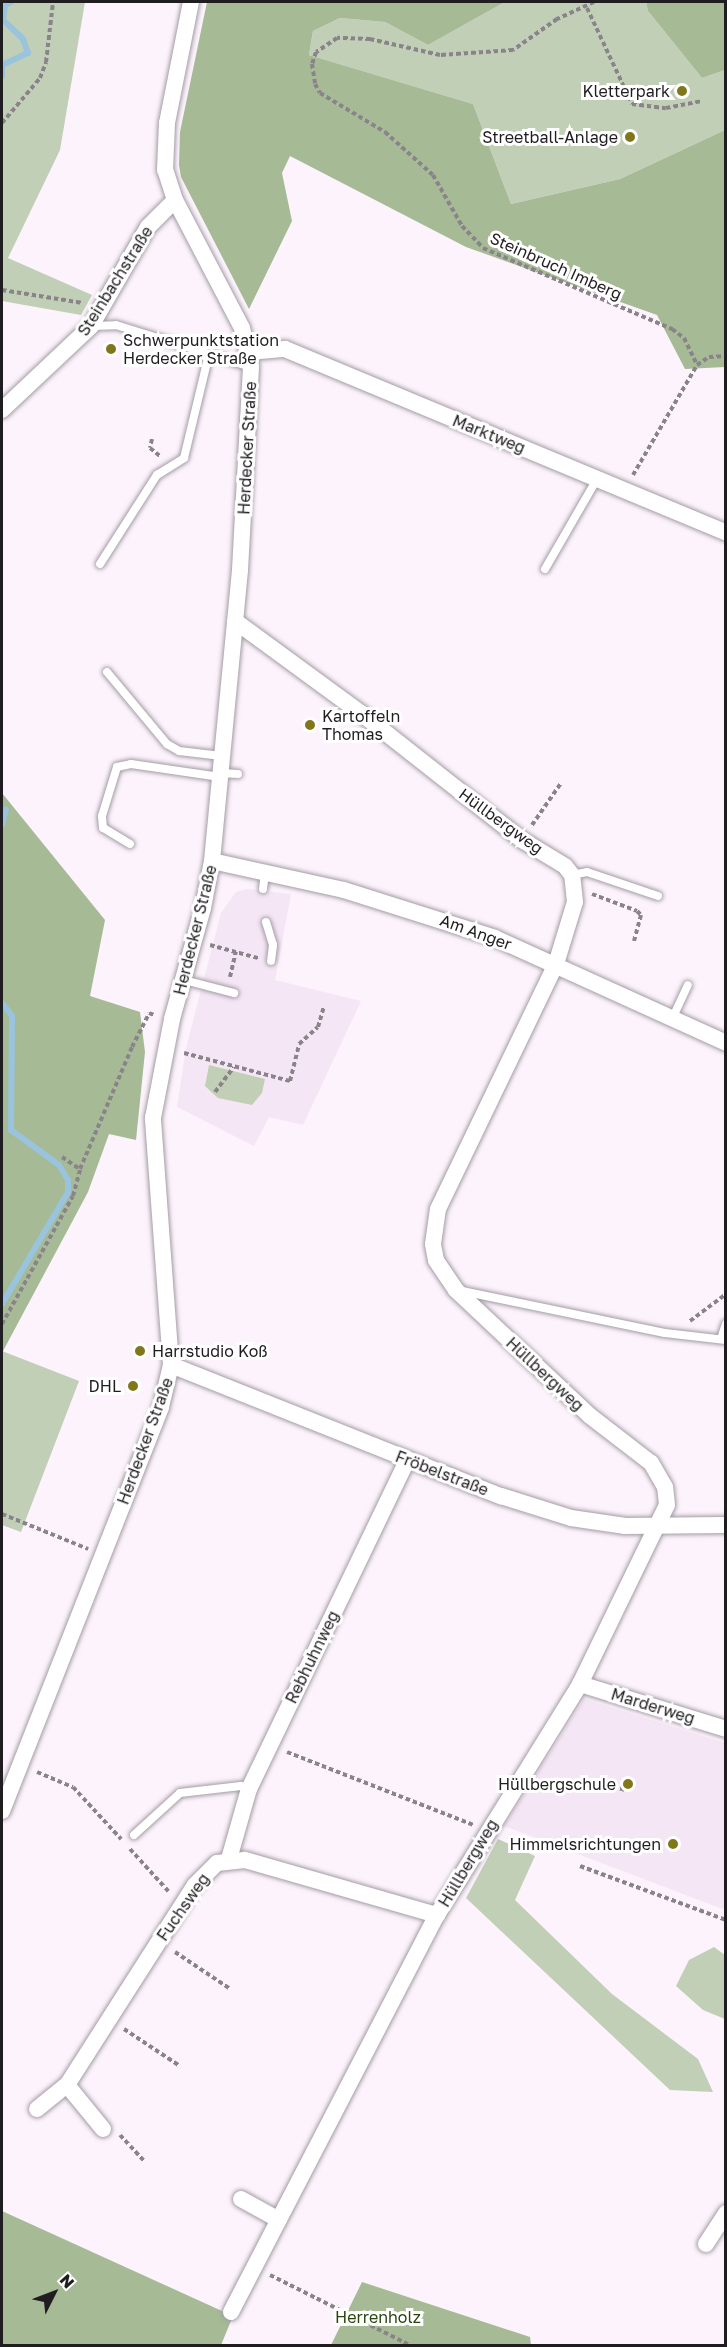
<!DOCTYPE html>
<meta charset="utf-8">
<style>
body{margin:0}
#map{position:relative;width:727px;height:2347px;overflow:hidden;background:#fcf3fc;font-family:"Golos Text",sans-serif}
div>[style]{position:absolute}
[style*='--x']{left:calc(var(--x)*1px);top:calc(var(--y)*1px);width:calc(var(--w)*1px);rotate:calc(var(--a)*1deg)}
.built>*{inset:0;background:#f5e6f6}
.green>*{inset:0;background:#c0cfb6}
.forest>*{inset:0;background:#a5ba95}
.stream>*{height:6px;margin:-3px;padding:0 3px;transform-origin:3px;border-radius:3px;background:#9ac4dd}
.path>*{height:4px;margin-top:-2px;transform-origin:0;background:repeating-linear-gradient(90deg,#8a848a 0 4.5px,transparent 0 7.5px)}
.roads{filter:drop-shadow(0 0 2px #a49ca4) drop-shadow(0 0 2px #a49ca4)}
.lane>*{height:8px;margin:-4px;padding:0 4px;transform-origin:4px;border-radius:4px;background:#fff}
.street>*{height:16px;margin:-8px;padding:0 8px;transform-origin:8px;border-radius:8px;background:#fff}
.dots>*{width:16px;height:16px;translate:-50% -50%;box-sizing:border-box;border:3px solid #fff;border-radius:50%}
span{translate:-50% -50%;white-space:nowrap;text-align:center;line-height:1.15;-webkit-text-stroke:6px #fff;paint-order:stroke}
.poi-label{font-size:16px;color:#201d20}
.right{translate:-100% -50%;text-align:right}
.left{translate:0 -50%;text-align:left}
.street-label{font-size:16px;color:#201d20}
.park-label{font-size:16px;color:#29440c}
.frame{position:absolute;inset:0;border:3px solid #201d20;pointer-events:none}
.north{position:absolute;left:24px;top:2263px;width:60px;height:60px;-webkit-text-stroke:4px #fff;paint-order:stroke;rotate:48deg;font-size:16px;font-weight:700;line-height:24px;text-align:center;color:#201d20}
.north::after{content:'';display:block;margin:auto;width:21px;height:27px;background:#201d20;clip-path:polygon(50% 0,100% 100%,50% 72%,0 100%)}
</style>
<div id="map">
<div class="built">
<i style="clip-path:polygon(247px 889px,291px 894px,275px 980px,361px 1001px,303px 1125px,269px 1117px,254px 1146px,177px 1107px,186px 1048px,221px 913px,236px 892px)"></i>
<i style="clip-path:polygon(584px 1699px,725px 1743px,725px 1910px,504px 1826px)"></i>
</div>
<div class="green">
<i style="clip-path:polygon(2px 2px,85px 2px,60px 150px,8px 258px,92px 295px,81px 315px,2px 301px)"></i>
<i style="clip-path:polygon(505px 2px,646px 2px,648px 11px,702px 78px,725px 70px,725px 130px,620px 179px,511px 204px,473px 104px,309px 55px,313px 31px,340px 18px,385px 22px,428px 45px)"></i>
<i style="clip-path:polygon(209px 1065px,265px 1079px,262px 1093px,252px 1105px,218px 1098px,205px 1086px)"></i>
<i style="clip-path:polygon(2px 1351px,79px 1381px,21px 1532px,2px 1525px)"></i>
<i style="clip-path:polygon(498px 1839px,535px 1856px,515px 1900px,612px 1994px,698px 2059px,713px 2092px,670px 2090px,466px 1898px)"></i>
<i style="clip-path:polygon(714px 1947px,725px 1955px,725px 2019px,703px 2010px,676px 1986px,689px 1960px)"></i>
</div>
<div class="forest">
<i style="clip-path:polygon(207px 2px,505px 2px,428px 45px,385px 22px,340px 18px,313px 31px,309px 55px,473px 104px,511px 204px,620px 179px,725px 130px,725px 367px,685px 369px,657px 315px,466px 247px,290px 156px,282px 173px,292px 221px,249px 309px,181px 177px,179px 165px,180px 132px)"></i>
<i style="clip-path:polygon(646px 2px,725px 2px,725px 70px,702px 78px,648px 11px)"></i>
<i style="clip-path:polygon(2px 793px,105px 920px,90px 996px,140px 1012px,145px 1052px,136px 1140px,109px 1134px,88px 1192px,2px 1353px)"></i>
<i style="clip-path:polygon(2px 2211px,233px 2316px,221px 2345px,2px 2346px)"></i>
<i style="clip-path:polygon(362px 2282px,530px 2337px,531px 2345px,331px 2345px)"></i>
</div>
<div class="stream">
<i style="--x:2;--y:76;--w:11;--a:-90"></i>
<i style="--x:2;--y:65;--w:29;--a:-25"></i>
<i style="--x:28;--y:53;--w:15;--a:-110"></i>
<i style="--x:23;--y:39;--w:28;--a:-136"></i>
<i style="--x:3;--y:20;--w:15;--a:-82"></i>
<i style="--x:5;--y:5;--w:7;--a:-27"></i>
<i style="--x:2;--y:825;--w:16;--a:-76"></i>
<i style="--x:2;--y:1003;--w:16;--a:52"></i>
<i style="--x:12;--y:1016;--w:114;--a:90.5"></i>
<i style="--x:11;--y:1130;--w:59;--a:36.1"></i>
<i style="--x:59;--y:1165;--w:17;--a:59"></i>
<i style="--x:68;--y:1180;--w:12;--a:90"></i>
<i style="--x:68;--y:1192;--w:130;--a:120.5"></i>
</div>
<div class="path">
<i style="--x:594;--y:2;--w:41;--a:155.3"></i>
<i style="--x:557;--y:19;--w:54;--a:144.8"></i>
<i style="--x:513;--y:50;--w:73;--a:176.1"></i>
<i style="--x:440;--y:55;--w:72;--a:-167.1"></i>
<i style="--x:370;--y:39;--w:33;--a:-178"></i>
<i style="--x:337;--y:38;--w:25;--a:146"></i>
<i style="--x:316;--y:52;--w:13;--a:108"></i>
<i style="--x:312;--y:64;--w:20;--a:81"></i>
<i style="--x:315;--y:84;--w:10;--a:61"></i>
<i style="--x:320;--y:93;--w:76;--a:31"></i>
<i style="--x:385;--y:132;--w:64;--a:41.9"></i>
<i style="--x:433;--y:175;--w:59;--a:60.4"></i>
<i style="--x:462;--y:226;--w:30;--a:46"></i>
<i style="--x:483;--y:248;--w:206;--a:23.2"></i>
<i style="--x:672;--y:329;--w:15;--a:37"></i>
<i style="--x:684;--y:338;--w:30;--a:64"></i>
<i style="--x:587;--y:8;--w:106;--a:64.9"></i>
<i style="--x:632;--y:104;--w:34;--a:7"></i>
<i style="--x:666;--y:108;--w:36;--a:-11"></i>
<i style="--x:725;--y:93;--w:1;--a:0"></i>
<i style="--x:2;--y:123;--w:59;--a:-49.8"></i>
<i style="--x:40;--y:78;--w:17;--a:-69"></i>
<i style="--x:46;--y:62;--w:60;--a:-83.3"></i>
<i style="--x:2;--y:290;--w:82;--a:9.1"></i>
<i style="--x:152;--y:439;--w:9;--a:103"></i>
<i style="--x:150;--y:448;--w:14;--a:39"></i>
<i style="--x:633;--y:475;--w:127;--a:-59.8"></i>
<i style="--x:697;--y:365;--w:14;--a:-34"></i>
<i style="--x:709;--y:357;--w:17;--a:-3"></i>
<i style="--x:532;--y:825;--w:51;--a:-55.4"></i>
<i style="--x:592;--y:894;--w:48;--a:20.7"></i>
<i style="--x:637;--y:911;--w:6;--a:45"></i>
<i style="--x:641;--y:915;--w:27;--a:105"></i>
<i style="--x:210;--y:945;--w:50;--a:15.2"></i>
<i style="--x:230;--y:977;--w:26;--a:-77"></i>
<i style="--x:184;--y:1053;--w:110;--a:14.8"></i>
<i style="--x:290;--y:1081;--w:38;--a:-76"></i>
<i style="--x:299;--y:1044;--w:25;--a:-42"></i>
<i style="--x:318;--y:1027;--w:22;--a:-74"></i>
<i style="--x:215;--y:1092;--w:31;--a:-53"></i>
<i style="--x:62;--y:1157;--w:22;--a:34"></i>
<i style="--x:80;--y:1169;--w:133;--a:-66.9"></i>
<i style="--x:132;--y:1047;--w:38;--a:-63"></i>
<i style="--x:149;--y:1013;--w:5;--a:22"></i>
<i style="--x:690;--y:1321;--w:45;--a:-36.9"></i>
<i style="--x:2;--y:1324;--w:146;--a:-61"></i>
<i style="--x:73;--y:1196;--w:28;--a:-75"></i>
<i style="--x:2;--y:1514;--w:93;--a:22.1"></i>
<i style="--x:287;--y:1752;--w:200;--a:21.4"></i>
<i style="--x:37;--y:1772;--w:39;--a:23"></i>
<i style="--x:73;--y:1787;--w:71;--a:47.3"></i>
<i style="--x:613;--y:1786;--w:13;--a:18"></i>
<i style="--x:130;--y:1849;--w:58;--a:47.8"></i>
<i style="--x:580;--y:1866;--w:156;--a:20.3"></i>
<i style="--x:175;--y:1952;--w:65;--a:33.7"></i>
<i style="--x:124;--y:2029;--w:67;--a:33.5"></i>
<i style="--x:120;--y:2135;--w:37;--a:47"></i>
<i style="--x:270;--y:2275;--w:159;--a:26.6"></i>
</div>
<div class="roads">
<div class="lane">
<i style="--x:91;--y:326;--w:25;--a:-2"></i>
<i style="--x:116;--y:325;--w:141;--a:17.3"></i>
<i style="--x:100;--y:564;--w:106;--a:-57.4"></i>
<i style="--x:157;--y:475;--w:32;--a:-32"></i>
<i style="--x:184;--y:458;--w:107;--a:-76.5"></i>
<i style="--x:545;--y:569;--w:104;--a:-60"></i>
<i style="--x:107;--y:672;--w:94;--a:50.2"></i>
<i style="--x:167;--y:744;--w:14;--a:30"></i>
<i style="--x:179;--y:751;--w:43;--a:6.6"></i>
<i style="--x:220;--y:773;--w:18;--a:3"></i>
<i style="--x:130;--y:844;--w:31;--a:-149"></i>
<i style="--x:103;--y:828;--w:12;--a:-95"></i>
<i style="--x:102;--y:816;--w:51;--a:-73"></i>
<i style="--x:117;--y:767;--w:14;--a:-12"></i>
<i style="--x:131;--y:764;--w:90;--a:8.3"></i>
<i style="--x:572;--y:875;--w:15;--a:-11"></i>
<i style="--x:587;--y:872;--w:75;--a:18.7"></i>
<i style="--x:263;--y:889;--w:16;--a:-83"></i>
<i style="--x:266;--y:922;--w:24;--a:73"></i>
<i style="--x:273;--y:945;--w:16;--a:97"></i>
<i style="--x:184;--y:980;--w:52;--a:14.6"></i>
<i style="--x:673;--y:1017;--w:35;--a:-65"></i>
<i style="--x:462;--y:1291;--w:207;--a:11.7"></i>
<i style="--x:665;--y:1333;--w:61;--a:6.5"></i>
<i style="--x:721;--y:1339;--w:16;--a:-72"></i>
<i style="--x:134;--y:1835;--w:62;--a:-42.4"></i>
<i style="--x:180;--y:1793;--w:61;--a:-6.5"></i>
<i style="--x:241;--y:1786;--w:9;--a:21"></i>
</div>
<div class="street">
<i style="--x:249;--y:352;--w:36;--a:-5"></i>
<i style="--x:285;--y:349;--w:478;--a:22.6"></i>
<i style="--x:2;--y:410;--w:122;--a:-43.3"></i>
<i style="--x:91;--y:326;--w:114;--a:-60.1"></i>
<i style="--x:148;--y:227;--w:38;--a:-45"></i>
<i style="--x:212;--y:861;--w:135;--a:12.4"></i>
<i style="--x:344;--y:890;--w:158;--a:17.6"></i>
<i style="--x:495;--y:938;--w:254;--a:24.4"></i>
<i style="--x:171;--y:1365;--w:355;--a:21.7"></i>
<i style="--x:501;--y:1496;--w:73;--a:17.4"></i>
<i style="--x:571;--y:1518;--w:55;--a:8.4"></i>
<i style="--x:625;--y:1526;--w:101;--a:-0.6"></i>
<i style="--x:580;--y:1684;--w:153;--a:17.1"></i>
<i style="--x:2;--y:1811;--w:434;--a:-68.5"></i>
<i style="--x:161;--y:1407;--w:43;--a:-76.6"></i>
<i style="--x:171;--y:1365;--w:248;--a:-94.2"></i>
<i style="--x:153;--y:1118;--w:101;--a:-79.1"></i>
<i style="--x:172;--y:1019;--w:115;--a:-74.4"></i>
<i style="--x:203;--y:908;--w:48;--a:-79.2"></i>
<i style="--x:212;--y:861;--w:292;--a:-84.5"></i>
<i style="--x:240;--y:570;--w:203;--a:-86.9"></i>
<i style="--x:251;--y:367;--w:40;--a:-103"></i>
<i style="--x:242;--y:328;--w:144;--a:-117.6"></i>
<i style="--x:175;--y:200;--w:32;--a:-108"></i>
<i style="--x:165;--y:170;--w:47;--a:-87.6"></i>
<i style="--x:167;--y:123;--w:123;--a:-78.8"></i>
<i style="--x:229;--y:1859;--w:73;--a:-74.1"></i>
<i style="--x:249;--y:1789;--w:365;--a:-64.3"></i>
<i style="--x:37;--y:2109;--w:38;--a:-39"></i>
<i style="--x:103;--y:2129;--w:57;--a:-129.3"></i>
<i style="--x:67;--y:2085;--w:237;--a:-57.4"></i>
<i style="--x:195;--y:1885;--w:31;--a:-45"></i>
<i style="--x:217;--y:1863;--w:28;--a:-6"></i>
<i style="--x:245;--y:1860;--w:200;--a:16"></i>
<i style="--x:241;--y:2199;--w:43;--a:28.9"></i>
<i style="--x:706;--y:2244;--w:37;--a:-57"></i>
<i style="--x:231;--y:2312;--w:447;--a:-62.6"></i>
<i style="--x:437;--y:1915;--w:272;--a:-58.2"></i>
<i style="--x:580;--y:1684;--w:199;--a:-64.1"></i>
<i style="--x:667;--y:1505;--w:18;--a:-96"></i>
<i style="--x:665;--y:1487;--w:28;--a:-120"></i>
<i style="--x:651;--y:1463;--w:78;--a:-142.3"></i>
<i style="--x:589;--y:1415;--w:183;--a:-136.8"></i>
<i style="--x:456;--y:1290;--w:36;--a:-124"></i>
<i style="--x:436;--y:1260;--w:16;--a:-101"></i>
<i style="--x:433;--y:1244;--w:35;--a:-82"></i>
<i style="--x:438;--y:1209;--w:272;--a:-64.3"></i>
<i style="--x:556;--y:964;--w:65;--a:-73"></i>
<i style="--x:575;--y:902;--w:27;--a:-96"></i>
<i style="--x:572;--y:875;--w:11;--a:-128"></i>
<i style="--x:565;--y:866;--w:50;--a:-148.8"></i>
<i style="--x:522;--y:840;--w:204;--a:-141.8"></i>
<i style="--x:362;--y:714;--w:157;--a:-143.8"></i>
</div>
</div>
<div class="dots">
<i style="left:682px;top:91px;background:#80771b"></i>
<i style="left:630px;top:137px;background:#80771b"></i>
<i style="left:111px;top:349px;background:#80771b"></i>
<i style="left:310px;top:725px;background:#80771b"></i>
<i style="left:140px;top:1351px;background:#80771b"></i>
<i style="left:133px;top:1386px;background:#80771b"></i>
<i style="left:628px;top:1784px;background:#80771b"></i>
<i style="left:673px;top:1844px;background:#80771b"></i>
</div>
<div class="poi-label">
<span class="right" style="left:670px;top:91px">Kletterpark</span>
<span class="right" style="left:618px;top:137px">Streetball-Anlage</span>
<span class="left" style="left:123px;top:349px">Schwerpunktstation<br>Herdecker Straße</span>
<span class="left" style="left:322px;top:725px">Kartoffeln<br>Thomas</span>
<span class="left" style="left:152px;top:1351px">Harrstudio Koß</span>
<span class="right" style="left:121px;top:1386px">DHL</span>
<span class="right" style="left:616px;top:1784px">Hüllbergschule</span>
<span class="right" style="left:661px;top:1844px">Himmelsrichtungen</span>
</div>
<div class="street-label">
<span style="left:556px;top:266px;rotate:24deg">Steinbruch Imberg</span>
<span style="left:115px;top:281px;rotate:-58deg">Steinbachstraße</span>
<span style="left:489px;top:434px;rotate:22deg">Marktweg</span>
<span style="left:247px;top:448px;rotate:-87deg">Herdecker Straße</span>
<span style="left:501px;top:821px;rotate:36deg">Hüllbergweg</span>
<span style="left:195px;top:930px;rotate:-76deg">Herdecker Straße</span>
<span style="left:476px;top:932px;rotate:20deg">Am Anger</span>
<span style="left:545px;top:1374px;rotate:43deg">Hüllbergweg</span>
<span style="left:145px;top:1441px;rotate:-70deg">Herdecker Straße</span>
<span style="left:442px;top:1473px;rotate:21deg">Fröbelstraße</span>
<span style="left:312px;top:1657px;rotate:-64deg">Rebhuhnweg</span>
<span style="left:653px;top:1706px;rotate:17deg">Marderweg</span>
<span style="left:468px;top:1863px;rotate:-59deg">Hüllbergweg</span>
<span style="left:183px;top:1907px;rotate:-55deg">Fuchsweg</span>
</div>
<div class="park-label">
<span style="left:378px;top:2317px">Herrenholz</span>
</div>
<div class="frame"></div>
<div class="north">N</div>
</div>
